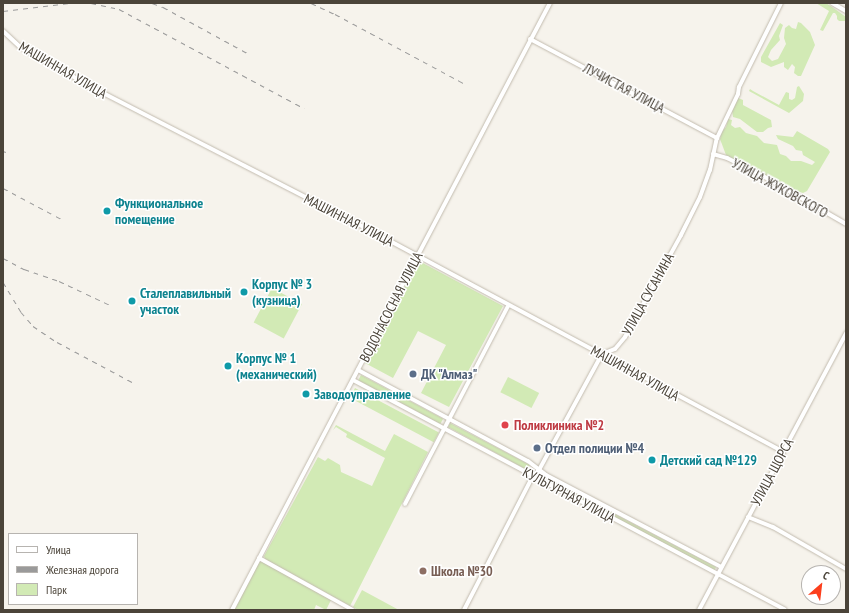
<!DOCTYPE html>
<meta charset="utf-8">
<style>
body{margin:0}
#map{position:relative;width:849px;height:613px;overflow:hidden;background:#f6f3ec;font-family:"PT Sans Narrow",sans-serif}
div>[style]{position:absolute}
[style*='--x']{left:calc(var(--x)*1px);top:calc(var(--y)*1px);width:calc(var(--w)*1px);rotate:calc(var(--a)*1deg)}
.green>*{inset:0;background:#d2eab5;transform-origin:0 0}
.roads{filter:drop-shadow(0 0 1px #c2bbae) drop-shadow(0 0 1px #c2bbae)}
.minor>*{height:4px;margin:-2px;padding:0 2px;transform-origin:2px;border-radius:2px;background:#fff}
.rail>*{height:1px;margin-top:-0.5px;transform-origin:0;background:repeating-linear-gradient(90deg,#9a9a9a 0 5px,transparent 0 10px)}
.dots>*{width:11px;height:11px;translate:-50% -50%;box-sizing:border-box;border:2px solid #fff;border-radius:50%}
span{translate:-50% -50%;white-space:nowrap;text-align:center;line-height:1.15;-webkit-text-stroke:3px #fff;paint-order:stroke}
.street-label{font-size:14px;color:#4b4439}
.culture-label{font-size:14px;color:#0d838f;font-weight:700}
.left{translate:0 -50%;text-align:left}
.service-label{font-size:14px;color:#4e5e75;font-weight:700}
.health-label{font-size:14px;color:#be3a42;font-weight:700}
.education-label{font-size:14px;color:#785e54;font-weight:700}
.frame{position:absolute;inset:0;border:4px solid #4b4439;pointer-events:none}
.legend{position:absolute;left:8px;top:533px;width:130px;height:72px;box-sizing:border-box;background:#fff;border:1px solid #b7b4b0;margin:0;padding:5px 7px;list-style:none;font-size:12px;color:#4b4439}
.legend li{display:flex;align-items:center;gap:8px;height:20px}
.legend b{width:20px;border:1px solid #b7b4b0}
.north{position:absolute;left:801px;top:565px;width:40px;height:40px;box-sizing:border-box;background:#fff;border:1px solid #b7b4b0;border-radius:50%;rotate:28deg;font-size:11px;font-weight:700;line-height:16px;text-align:center;color:#4b4439}
.north::after{content:'';display:block;margin:auto;width:14px;height:18px;background:#fc3f1d;clip-path:polygon(50% 0,100% 100%,50% 72%,0 100%)}
</style>
<div id="map">
<div class="green">
<i style="clip-path:polygon(816px 3px,826px 3px,832px 7px,846px 17px,846px 21px,839px 21px,837px 19px,837px 16px,835px 13px,833px 13px,823px 31px,820px 30px,829px 11px)"></i>
<i style="clip-path:polygon(798px 22px,801px 23px,810px 32px,815px 45px,801px 76px,798px 76px,794px 73px,795px 67px,792px 64px,788px 70px,784px 67px,784px 62px,771px 67px,761px 62px,761px 57px,780px 23px,783px 25px,779px 36px,780px 40px,771px 50px,768px 57px,772px 61px,778px 59px,786px 44px,784px 38px,785px 28px,789px 25px,792px 28px,796px 29px)"></i>
<i style="clip-path:polygon(799px 86px,804px 94px,803px 101px,789px 113px,749px 91px,750px 89px,753px 91px,779px 105px,786px 92px,789px 93px,789px 99px,792px 100px,795px 98px,797px 87px)"></i>
<i style="clip-path:polygon(738px 98px,743px 100px,743px 105px,771px 120px,772px 127px,768px 128px,763px 132px,757px 132px,740px 119px,733px 117px,732px 110px)"></i>
<i style="clip-path:polygon(728px 119px,732px 120px,731px 125px,735px 128px,740px 127px,746px 133px,757px 136px,764px 143px,777px 145px,780px 154px,786px 156px,791px 161px,801px 161px,812px 165px,815px 162px,803px 155px,802px 151px,796px 150px,793px 146px,778px 139px,776px 135px,793px 137px,797px 131px,828px 149px,830px 152px,807px 191px,803px 193px,794px 190px,726px 155px,720px 139px,722px 131px,726px 127px)"></i>
<i style="clip-path:polygon(419px 261px,503px 306px,449px 407px,421px 393px,446px 345px,418px 331px,393px 378px,365px 363px)"></i>
<i style="left:272px;top:288px;width:34px;height:39px;rotate:28deg"></i>
<i style="left:361px;top:375px;width:93px;height:6px;rotate:28deg"></i>
<i style="left:508px;top:377px;width:35px;height:17px;rotate:27deg"></i>
<i style="left:355px;top:388px;width:95px;height:11px;rotate:28deg"></i>
<i style="clip-path:polygon(450px 423px,530px 465px,527px 470px,448px 427px)"></i>
<i style="clip-path:polygon(336px 425px,385px 451px,394px 434px,428px 452px,350px 606px,265px 559px,264px 556px,318px 457px,325px 461px,328px 458px,340px 465px,341px 472px,372px 486px,385px 458px,346px 437px,347px 434px,336px 427px,333px 430px)"></i>
<i style="clip-path:polygon(538px 474px,716px 567px,714px 571px,538px 477px)"></i>
<i style="clip-path:polygon(259px 562px,263px 562px,331px 600px,326px 610px,316px 605px,314px 610px,234px 610px)"></i>
<i style="clip-path:polygon(362px 590px,399px 610px,358px 610px,353px 607px)"></i>
</div>
<div class="roads">
<div class="minor">
<i style="--x:832;--y:3;--w:16;--a:30"></i>
<i style="--x:3;--y:31;--w:22;--a:43"></i>
<i style="--x:19;--y:46;--w:92;--a:29.4"></i>
<i style="--x:99;--y:91;--w:313;--a:27.2"></i>
<i style="--x:377;--y:234;--w:461;--a:28.2"></i>
<i style="--x:530;--y:39;--w:212;--a:27.9"></i>
<i style="--x:713;--y:154;--w:15;--a:16"></i>
<i style="--x:727;--y:158;--w:40;--a:26.6"></i>
<i style="--x:763;--y:176;--w:96;--a:30"></i>
<i style="--x:358;--y:370;--w:193;--a:28.2"></i>
<i style="--x:528;--y:461;--w:23;--a:38"></i>
<i style="--x:546;--y:475;--w:198;--a:27.7"></i>
<i style="--x:353;--y:380;--w:489;--a:28"></i>
<i style="--x:405;--y:504;--w:223;--a:-62.5"></i>
<i style="--x:748;--y:517;--w:27;--a:22"></i>
<i style="--x:773;--y:527;--w:84;--a:29.9"></i>
<i style="--x:259;--y:558;--w:107;--a:29"></i>
<i style="--x:232;--y:610;--w:685;--a:-62.35"></i>
<i style="--x:464;--y:610;--w:151;--a:-62.8"></i>
<i style="--x:533;--y:476;--w:8;--a:-45"></i>
<i style="--x:539;--y:470;--w:132;--a:-61.5"></i>
<i style="--x:602;--y:354;--w:14;--a:-21"></i>
<i style="--x:615;--y:349;--w:16;--a:-50"></i>
<i style="--x:625;--y:337;--w:116;--a:-61.2"></i>
<i style="--x:681;--y:235;--w:42;--a:-63.4"></i>
<i style="--x:700;--y:197;--w:29;--a:-70"></i>
<i style="--x:710;--y:170;--w:33;--a:-78"></i>
<i style="--x:717;--y:138;--w:49;--a:-64.5"></i>
<i style="--x:738;--y:94;--w:7;--a:-82"></i>
<i style="--x:739;--y:87;--w:94;--a:-63.4"></i>
<i style="--x:699;--y:610;--w:314;--a:-62"></i>
</div>
</div>
<div class="rail">
<i style="--x:152;--y:3;--w:12;--a:20"></i>
<i style="--x:163;--y:7;--w:98;--a:28.7"></i>
<i style="--x:311;--y:3;--w:26;--a:25"></i>
<i style="--x:335;--y:14;--w:148;--a:28.3"></i>
<i style="--x:3;--y:11;--w:67;--a:-6.8"></i>
<i style="--x:70;--y:3;--w:21;--a:0"></i>
<i style="--x:91;--y:3;--w:29;--a:12"></i>
<i style="--x:119;--y:9;--w:210;--a:28.2"></i>
<i style="--x:3;--y:151;--w:3;--a:18"></i>
<i style="--x:3;--y:188;--w:70;--a:28"></i>
<i style="--x:3;--y:258;--w:24;--a:28"></i>
<i style="--x:24;--y:269;--w:37;--a:19"></i>
<i style="--x:59;--y:281;--w:56;--a:25.2"></i>
<i style="--x:3;--y:282;--w:35;--a:59"></i>
<i style="--x:21;--y:312;--w:18;--a:49"></i>
<i style="--x:33;--y:326;--w:29;--a:34"></i>
<i style="--x:57;--y:342;--w:85;--a:28.1"></i>
</div>
<div class="dots">
<i style="left:107px;top:211px;background:#0f9aa8"></i>
<i style="left:244px;top:292px;background:#0f9aa8"></i>
<i style="left:132px;top:301px;background:#0f9aa8"></i>
<i style="left:228px;top:366px;background:#0f9aa8"></i>
<i style="left:413px;top:374px;background:#5c6f8a"></i>
<i style="left:306px;top:394px;background:#0f9aa8"></i>
<i style="left:505px;top:425px;background:#e0444e"></i>
<i style="left:537px;top:448px;background:#5c6f8a"></i>
<i style="left:652px;top:460px;background:#0f9aa8"></i>
<i style="left:423px;top:571px;background:#8d6e63"></i>
</div>
<div class="street-label">
<span style="left:63px;top:70px;rotate:30deg">МАШИННАЯ УЛИЦА</span>
<span style="left:624px;top:88px;rotate:28deg">ЛУЧИСТАЯ УЛИЦА</span>
<span style="left:780px;top:188px;rotate:29deg">УЛИЦА ЖУКОВСКОГО</span>
<span style="left:349px;top:220px;rotate:27deg">МАШИННАЯ УЛИЦА</span>
<span style="left:648px;top:294px;rotate:-61deg">УЛИЦА СУСАНИНА</span>
<span style="left:391px;top:307px;rotate:-63deg">ВОДОНАСОСНАЯ УЛИЦА</span>
<span style="left:635px;top:373px;rotate:29deg">МАШИННАЯ УЛИЦА</span>
<span style="left:772px;top:472px;rotate:-62deg">УЛИЦА ЩОРСА</span>
<span style="left:569px;top:495px;rotate:28deg">КУЛЬТУРНАЯ УЛИЦА</span>
</div>
<div class="culture-label">
<span class="left" style="left:115px;top:211px">Функциональное<br>помещение</span>
<span class="left" style="left:252px;top:292px">Корпус № 3<br>(кузница)</span>
<span class="left" style="left:140px;top:301px">Сталеплавильный<br>участок</span>
<span class="left" style="left:236px;top:366px">Корпус № 1<br>(механический)</span>
<span class="left" style="left:314px;top:394px">Заводоуправление</span>
<span class="left" style="left:660px;top:460px">Детский сад №129</span>
</div>
<div class="service-label">
<span class="left" style="left:421px;top:374px">ДК "Алмаз"</span>
<span class="left" style="left:545px;top:448px">Отдел полиции №4</span>
</div>
<div class="health-label">
<span class="left" style="left:514px;top:425px">Поликлиника №2</span>
</div>
<div class="education-label">
<span class="left" style="left:431px;top:571px">Школа №30</span>
</div>
<div class="frame"></div>
<ul class="legend">
<li><b style="height:5px;background:#fff"></b>Улица</li>
<li><b style="height:5px;background:#9a9a9a"></b>Железная дорога</li>
<li><b style="height:11px;background:#d2eab5"></b>Парк</li>
</ul>
<div class="north">С</div>
</div>
